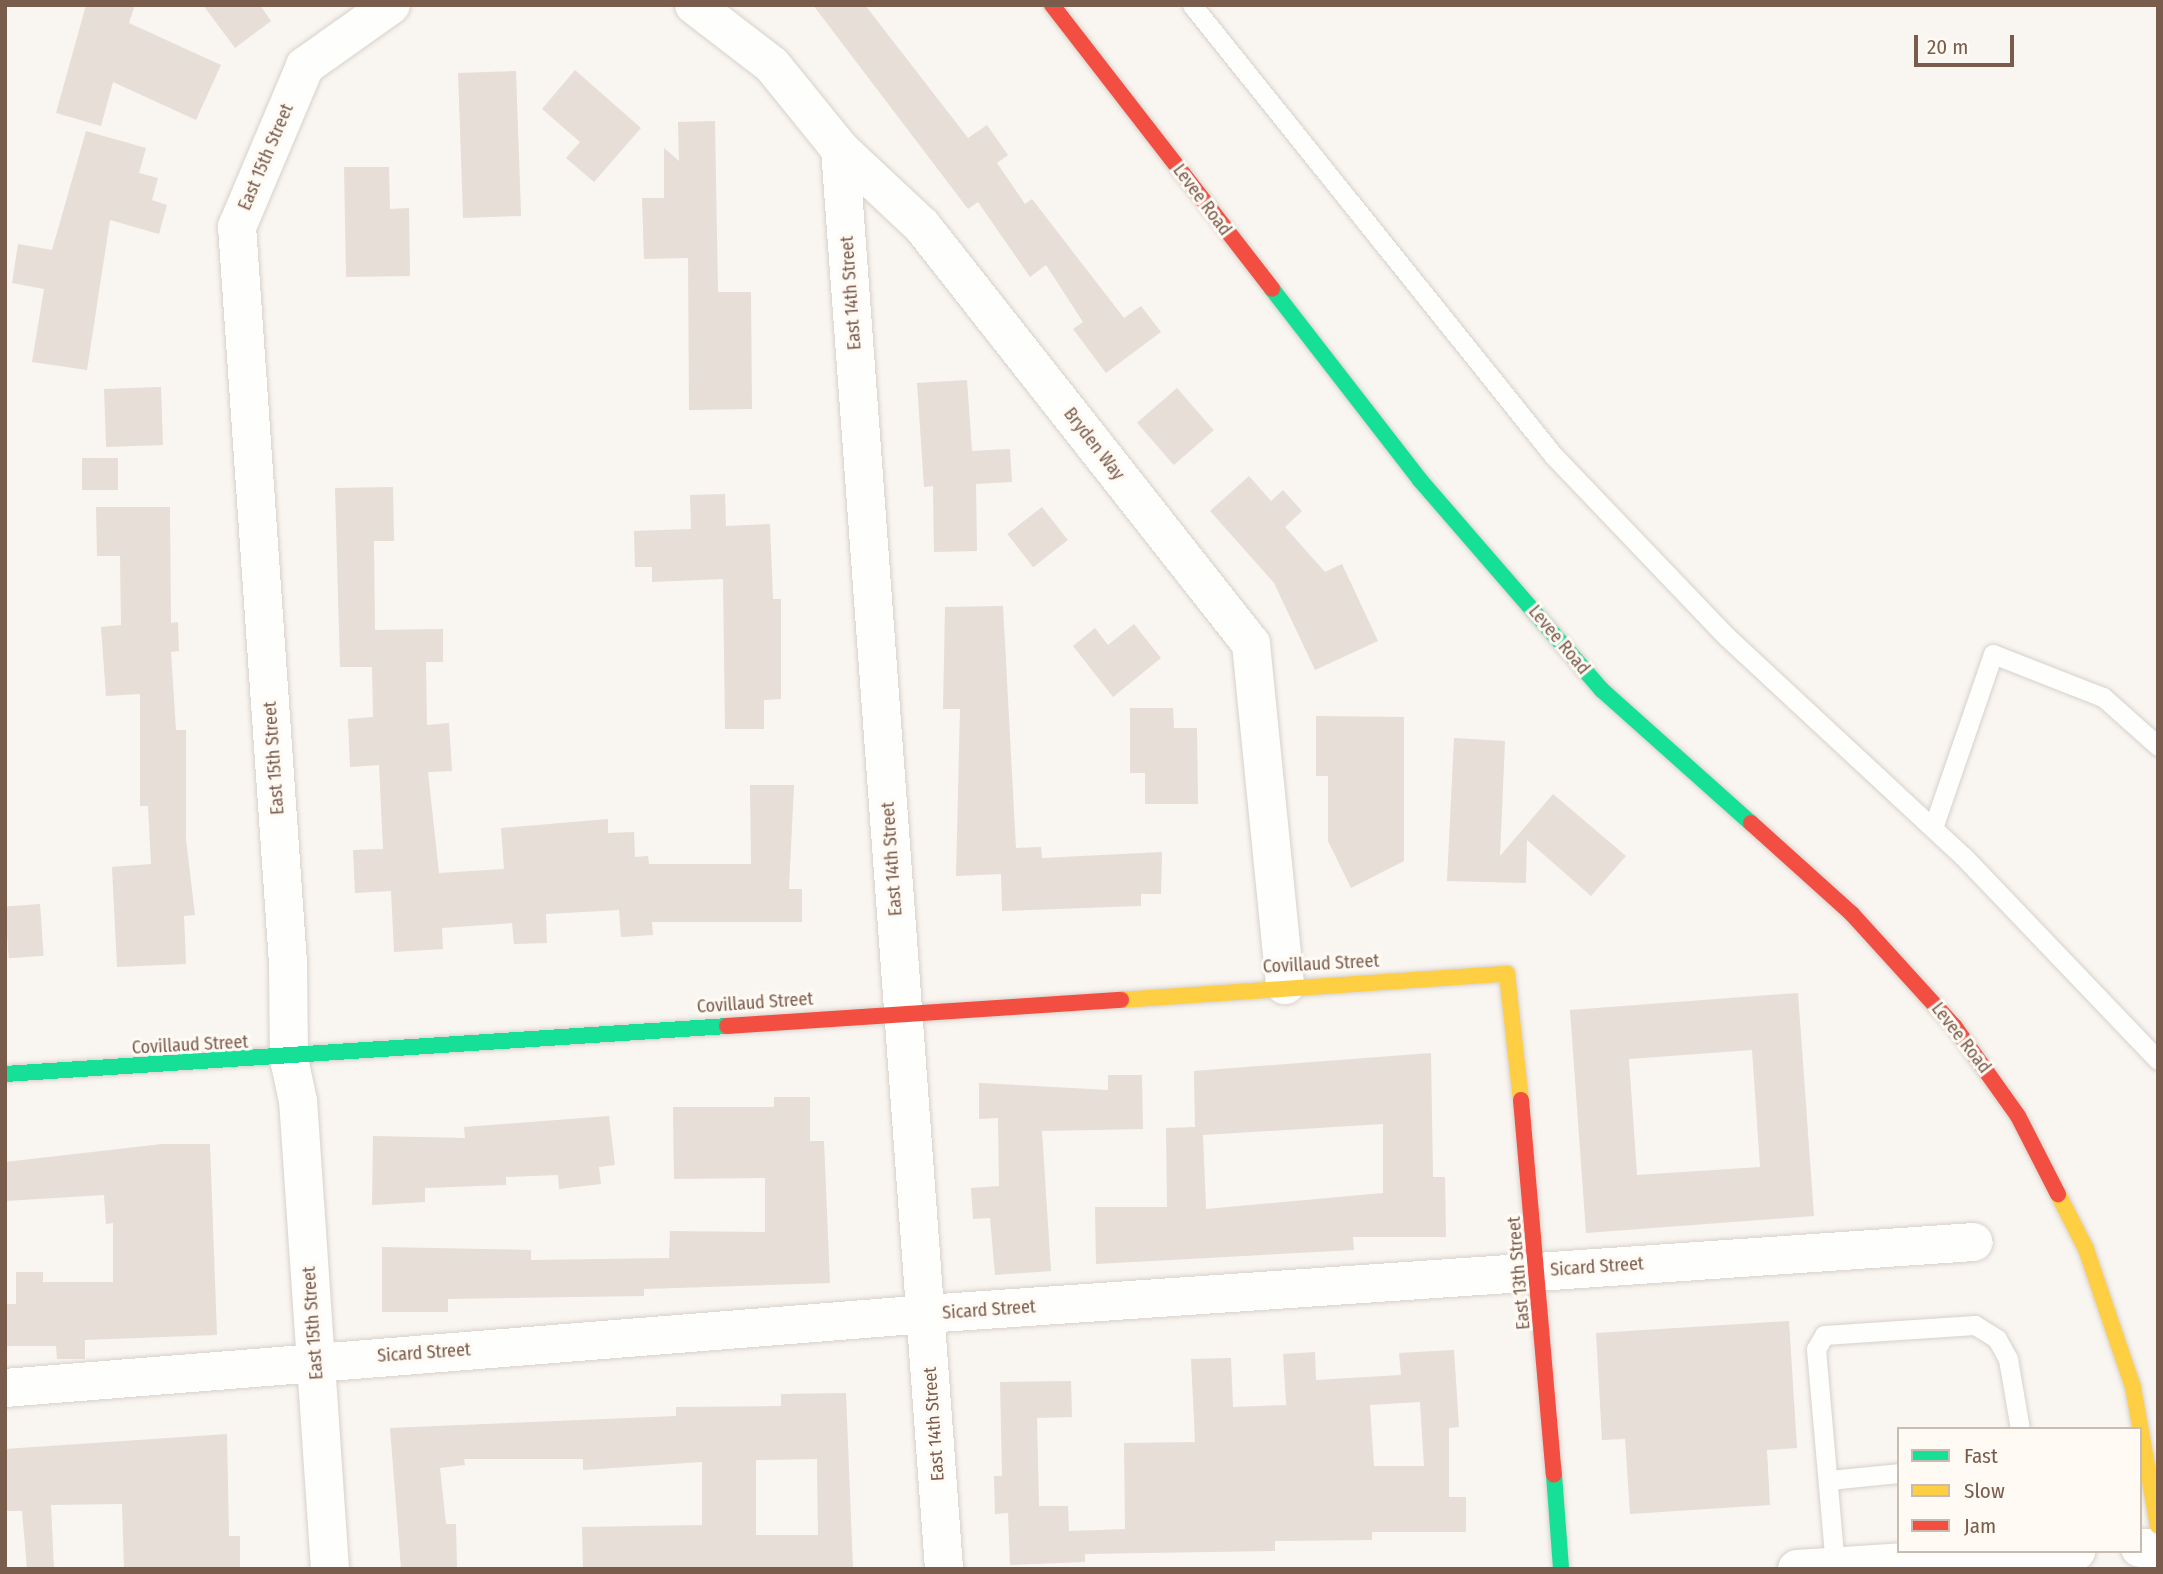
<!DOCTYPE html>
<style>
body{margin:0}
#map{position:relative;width:2163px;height:1574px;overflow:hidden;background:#f9f5f0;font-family:"Fira Sans Condensed",sans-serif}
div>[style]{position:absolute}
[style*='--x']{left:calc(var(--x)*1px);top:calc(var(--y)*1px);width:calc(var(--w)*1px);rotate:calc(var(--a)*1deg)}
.building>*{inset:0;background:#e6ded7;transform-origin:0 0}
.roads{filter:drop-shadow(0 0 2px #d7d1cb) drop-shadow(0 0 2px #d7d1cb)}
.lane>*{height:19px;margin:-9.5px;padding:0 9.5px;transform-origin:9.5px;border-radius:9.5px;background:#fefefd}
.street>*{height:38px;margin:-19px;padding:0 19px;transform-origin:19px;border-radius:19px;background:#fefefd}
.fast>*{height:16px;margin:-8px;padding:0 8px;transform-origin:8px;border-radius:8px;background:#16e098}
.slow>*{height:16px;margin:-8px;padding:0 8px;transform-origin:8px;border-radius:8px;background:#ffcf43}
.jam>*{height:16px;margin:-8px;padding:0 8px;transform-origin:8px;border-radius:8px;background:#f24e42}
span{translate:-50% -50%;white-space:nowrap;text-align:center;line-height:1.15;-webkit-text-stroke:6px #fffaf3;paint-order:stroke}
.street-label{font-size:18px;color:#7a5c4d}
.frame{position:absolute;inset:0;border:7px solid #7a5c4d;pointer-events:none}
.legend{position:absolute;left:1897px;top:1427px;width:245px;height:126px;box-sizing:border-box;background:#fffaf3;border:2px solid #cabbb1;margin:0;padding:9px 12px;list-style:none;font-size:21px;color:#7a5c4d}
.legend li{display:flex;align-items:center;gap:14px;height:35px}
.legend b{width:35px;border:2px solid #cabbb1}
.scale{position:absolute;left:1914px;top:35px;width:100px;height:32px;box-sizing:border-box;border:4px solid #7a5c4d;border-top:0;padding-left:9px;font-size:21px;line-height:24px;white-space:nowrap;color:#7a5c4d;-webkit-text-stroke:5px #fffaf3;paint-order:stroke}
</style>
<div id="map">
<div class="building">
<i style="clip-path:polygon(86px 5px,135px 5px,129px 23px,221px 65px,196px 120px,113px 82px,101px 126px,56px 113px)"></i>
<i style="clip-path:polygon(203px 5px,260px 5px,271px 21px,235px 48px)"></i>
<i style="clip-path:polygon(813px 5px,865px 5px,968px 138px,987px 125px,1008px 155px,997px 163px,1025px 204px,1032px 199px,1124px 318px,1141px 306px,1161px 332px,1106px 373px,1073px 329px,1083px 322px,1046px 265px,1030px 277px,978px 202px,968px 209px)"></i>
<i style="clip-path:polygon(575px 70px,641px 128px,594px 182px,566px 158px,580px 142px,542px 109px)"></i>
<i style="left:516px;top:71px;width:145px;height:58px;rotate:88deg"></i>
<i style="clip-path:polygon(715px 121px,718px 292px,751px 292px,752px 409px,689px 410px,688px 258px,644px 259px,642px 198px,664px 198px,664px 148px,679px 161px,678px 122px)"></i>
<i style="clip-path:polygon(86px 131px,146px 148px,139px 173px,158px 178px,152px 200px,167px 205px,159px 234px,110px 220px,87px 370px,32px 362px,44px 289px,12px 283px,18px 244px,52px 250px)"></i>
<i style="clip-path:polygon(344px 167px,389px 167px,390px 209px,409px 208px,410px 276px,346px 277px)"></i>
<i style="clip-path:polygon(967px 380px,972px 451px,1010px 449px,1012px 482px,976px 484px,977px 551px,934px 552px,933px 486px,924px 487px,917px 383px)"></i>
<i style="left:161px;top:387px;width:58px;height:57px;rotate:88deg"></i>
<i style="left:1177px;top:388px;width:56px;height:53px;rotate:49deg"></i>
<i style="left:82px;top:458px;width:36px;height:32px"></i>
<i style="clip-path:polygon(1249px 476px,1271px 501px,1283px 490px,1302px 511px,1285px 527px,1325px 572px,1342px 564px,1378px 641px,1315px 670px,1274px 583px,1210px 511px)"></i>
<i style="clip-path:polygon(393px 487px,394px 541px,374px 541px,375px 630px,443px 629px,443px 662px,426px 662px,427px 725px,449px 723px,452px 771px,428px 772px,439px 873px,504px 869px,501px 828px,608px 819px,608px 833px,634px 832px,635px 857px,648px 856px,649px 864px,751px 864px,750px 785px,794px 785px,789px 889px,802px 889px,802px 922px,652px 922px,653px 935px,621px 937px,619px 910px,546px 914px,547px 943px,514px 944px,512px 923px,442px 928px,443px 949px,394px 952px,391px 891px,355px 893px,353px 850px,383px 849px,379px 765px,350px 767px,348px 719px,373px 717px,372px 667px,340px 667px,335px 488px)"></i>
<i style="clip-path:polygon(725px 494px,726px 526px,770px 524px,773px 599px,781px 599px,781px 699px,764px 700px,764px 729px,725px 729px,723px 579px,652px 582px,652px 567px,635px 567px,634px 531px,691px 529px,690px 495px)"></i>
<i style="clip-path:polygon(96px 507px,170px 507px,171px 623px,178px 622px,179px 651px,171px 652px,176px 730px,186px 730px,186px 839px,195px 915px,184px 916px,186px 964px,117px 967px,112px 867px,151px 864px,148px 806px,140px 806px,140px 694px,106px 696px,101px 627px,121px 625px,120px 556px,97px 556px)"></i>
<i style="left:1042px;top:507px;width:42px;height:44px;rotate:52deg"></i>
<i style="clip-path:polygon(1003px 606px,1016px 848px,1041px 847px,1042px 858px,1162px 852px,1161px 894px,1141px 894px,1141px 906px,1002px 911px,1001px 874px,956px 876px,960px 709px,943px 709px,945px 607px)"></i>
<i style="clip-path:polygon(1134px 624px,1161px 658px,1113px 697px,1073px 646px,1095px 628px,1108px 645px)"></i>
<i style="clip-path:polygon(1130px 708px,1173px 708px,1174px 728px,1197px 728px,1198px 804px,1145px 804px,1145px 773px,1130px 773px)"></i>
<i style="clip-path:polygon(1316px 716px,1404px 717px,1404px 861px,1351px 888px,1328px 841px,1328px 776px,1316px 776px)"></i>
<i style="clip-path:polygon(1454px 738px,1505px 741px,1500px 856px,1553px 794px,1626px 856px,1591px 896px,1527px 840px,1526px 883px,1447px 881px)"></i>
<i style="left:40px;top:904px;width:52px;height:35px;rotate:86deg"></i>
<i style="clip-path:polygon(evenodd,1798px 993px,1814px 1216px,1586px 1233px,1570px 1010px,1798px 993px,1752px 1050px,1760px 1167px,1637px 1175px,1629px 1059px,1752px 1050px)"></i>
<i style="clip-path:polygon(evenodd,1431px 1053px,1433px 1177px,1445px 1177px,1446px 1237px,1353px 1237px,1354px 1250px,1096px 1264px,1095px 1207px,1167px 1207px,1166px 1128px,1195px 1127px,1194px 1071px,1431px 1053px,1383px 1124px,1383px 1193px,1206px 1209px,1203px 1135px,1383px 1124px)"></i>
<i style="clip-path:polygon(1108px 1075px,1142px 1075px,1143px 1129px,1042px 1131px,1051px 1271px,995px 1275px,990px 1218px,973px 1219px,971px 1188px,999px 1186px,998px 1118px,979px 1119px,979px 1083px,1108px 1090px)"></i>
<i style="clip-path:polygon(774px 1097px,810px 1097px,810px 1141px,824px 1141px,830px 1283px,644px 1289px,644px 1296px,448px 1299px,448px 1312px,382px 1312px,382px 1247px,531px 1250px,531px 1260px,669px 1258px,670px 1231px,765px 1232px,765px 1178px,674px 1179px,673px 1107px,774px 1107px)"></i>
<i style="clip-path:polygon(609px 1116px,615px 1165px,599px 1167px,601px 1184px,559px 1189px,558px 1175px,506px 1177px,506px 1185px,425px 1188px,425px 1202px,372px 1205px,373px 1136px,465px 1138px,464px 1127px)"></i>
<i style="clip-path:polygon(162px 1144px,210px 1144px,217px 1335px,85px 1340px,85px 1359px,57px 1359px,56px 1346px,5px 1346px,5px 1304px,16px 1304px,16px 1272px,43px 1272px,43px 1282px,113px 1282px,113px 1223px,106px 1224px,104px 1195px,5px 1201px,5px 1162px)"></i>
<i style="clip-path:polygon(1789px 1321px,1797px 1448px,1767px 1450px,1770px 1505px,1630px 1514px,1625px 1439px,1602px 1440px,1596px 1333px)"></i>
<i style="clip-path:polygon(evenodd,1454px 1350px,1459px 1427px,1449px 1428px,1449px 1497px,1466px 1497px,1466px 1532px,1372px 1532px,1372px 1540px,1275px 1541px,1275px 1551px,1085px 1554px,1085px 1562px,1010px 1565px,1008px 1513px,995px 1514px,994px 1476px,1002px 1476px,1000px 1382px,1071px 1381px,1072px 1417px,1037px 1418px,1039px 1506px,1068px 1506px,1069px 1531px,1125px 1529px,1124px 1443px,1195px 1442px,1191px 1359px,1231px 1358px,1233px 1407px,1286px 1405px,1283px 1354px,1315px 1352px,1316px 1380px,1401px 1375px,1399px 1353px,1454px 1350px,1420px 1402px,1424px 1466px,1374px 1466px,1370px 1405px,1420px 1402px)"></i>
<i style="clip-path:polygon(evenodd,846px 1393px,853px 1569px,583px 1569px,582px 1527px,702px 1525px,702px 1462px,583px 1470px,583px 1459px,464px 1459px,465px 1465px,440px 1468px,446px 1524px,456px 1524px,457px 1569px,401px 1569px,390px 1428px,676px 1416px,676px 1407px,781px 1406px,781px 1394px,846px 1393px,817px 1459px,818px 1535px,756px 1535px,756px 1460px,817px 1459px)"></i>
<i style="clip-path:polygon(227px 1434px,229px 1536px,240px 1536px,240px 1569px,124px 1569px,122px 1504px,51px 1505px,54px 1569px,27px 1569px,22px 1511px,5px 1511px,5px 1449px)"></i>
</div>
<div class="roads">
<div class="lane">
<i style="--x:1192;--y:5;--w:577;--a:51.26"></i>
<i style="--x:1553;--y:455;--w:250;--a:46.3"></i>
<i style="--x:1726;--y:636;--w:323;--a:42.9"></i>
<i style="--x:1963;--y:856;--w:282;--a:46.3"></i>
<i style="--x:1933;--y:828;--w:184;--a:-71"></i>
<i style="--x:1993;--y:654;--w:118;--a:21.4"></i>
<i style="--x:2103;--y:697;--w:74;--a:41.7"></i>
<i style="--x:1829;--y:1480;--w:70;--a:-5.7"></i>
<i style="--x:1835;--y:1566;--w:218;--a:-95"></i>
<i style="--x:1816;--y:1349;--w:16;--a:-60"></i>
<i style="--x:1824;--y:1335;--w:151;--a:-3.8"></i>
<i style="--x:1975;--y:1325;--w:26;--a:32"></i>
<i style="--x:1997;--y:1339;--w:23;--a:61"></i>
<i style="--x:2008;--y:1359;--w:71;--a:80.3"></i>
</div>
<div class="street">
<i style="--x:694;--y:5;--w:98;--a:37.6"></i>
<i style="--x:772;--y:65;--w:108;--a:51"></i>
<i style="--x:840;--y:149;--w:112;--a:43.2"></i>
<i style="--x:922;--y:226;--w:532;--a:51.79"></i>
<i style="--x:1251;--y:644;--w:343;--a:84.3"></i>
<i style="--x:840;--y:149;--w:1424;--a:85.81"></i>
<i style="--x:5;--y:1388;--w:924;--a:-4.59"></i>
<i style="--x:926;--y:1314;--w:1050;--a:-3.93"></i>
<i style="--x:2140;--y:1548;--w:18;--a:0"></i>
<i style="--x:330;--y:1569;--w:469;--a:-93.9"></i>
<i style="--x:298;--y:1101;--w:43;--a:-102.1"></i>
<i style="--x:289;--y:1059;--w:96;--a:-90.6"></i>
<i style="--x:288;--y:963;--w:738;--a:-93.96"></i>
<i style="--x:237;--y:227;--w:175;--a:-67.1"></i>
<i style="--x:305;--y:66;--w:105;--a:-35.3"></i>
<i style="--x:1797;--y:1569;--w:280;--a:-3.7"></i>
</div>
<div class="fast">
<i style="--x:1272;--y:289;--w:242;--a:52.2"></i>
<i style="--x:1420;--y:480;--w:278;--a:49.1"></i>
<i style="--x:1602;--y:690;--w:200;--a:41.8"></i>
<i style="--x:5;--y:1074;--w:724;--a:-3.8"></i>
<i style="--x:1554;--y:1475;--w:94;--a:85.7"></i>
</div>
<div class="slow">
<i style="--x:1121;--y:1000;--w:387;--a:-3.9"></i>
<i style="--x:1507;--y:974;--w:127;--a:83.7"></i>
<i style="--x:2058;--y:1194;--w:62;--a:63"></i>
<i style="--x:2086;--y:1249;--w:146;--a:71.2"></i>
<i style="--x:2133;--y:1387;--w:141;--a:79.8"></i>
</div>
<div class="jam">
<i style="--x:1052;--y:5;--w:359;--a:52.2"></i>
<i style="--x:1751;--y:823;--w:136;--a:42"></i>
<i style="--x:1852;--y:914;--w:151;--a:47.7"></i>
<i style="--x:1954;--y:1026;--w:110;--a:54.6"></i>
<i style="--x:2018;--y:1116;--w:88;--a:62.9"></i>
<i style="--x:727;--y:1026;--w:395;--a:-3.8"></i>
<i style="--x:1521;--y:1100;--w:376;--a:85"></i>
</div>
</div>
<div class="street-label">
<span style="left:266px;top:157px;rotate:-67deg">East 15th Street</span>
<span style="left:1202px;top:200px;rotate:53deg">Levee Road</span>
<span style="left:851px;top:293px;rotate:-94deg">East 14th Street</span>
<span style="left:1094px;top:444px;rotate:52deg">Bryden Way</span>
<span style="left:1559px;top:640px;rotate:50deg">Levee Road</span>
<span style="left:274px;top:758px;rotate:-94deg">East 15th Street</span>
<span style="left:892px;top:859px;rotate:-94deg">East 14th Street</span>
<span style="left:1321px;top:964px;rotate:-3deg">Covillaud Street</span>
<span style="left:755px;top:1003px;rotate:-4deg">Covillaud Street</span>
<span style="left:1961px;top:1038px;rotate:52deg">Levee Road</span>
<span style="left:190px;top:1045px;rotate:-3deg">Covillaud Street</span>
<span style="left:1597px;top:1267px;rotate:-4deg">Sicard Street</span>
<span style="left:1519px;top:1273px;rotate:-95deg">East 13th Street</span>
<span style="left:989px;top:1310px;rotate:-4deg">Sicard Street</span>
<span style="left:313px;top:1323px;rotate:-94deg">East 15th Street</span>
<span style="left:424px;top:1353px;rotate:-4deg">Sicard Street</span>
<span style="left:934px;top:1424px;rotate:-94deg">East 14th Street</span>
</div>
<div class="frame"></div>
<ul class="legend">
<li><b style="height:9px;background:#16e098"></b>Fast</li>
<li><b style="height:9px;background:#ffcf43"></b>Slow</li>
<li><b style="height:9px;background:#f24e42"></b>Jam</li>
</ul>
<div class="scale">20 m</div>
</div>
